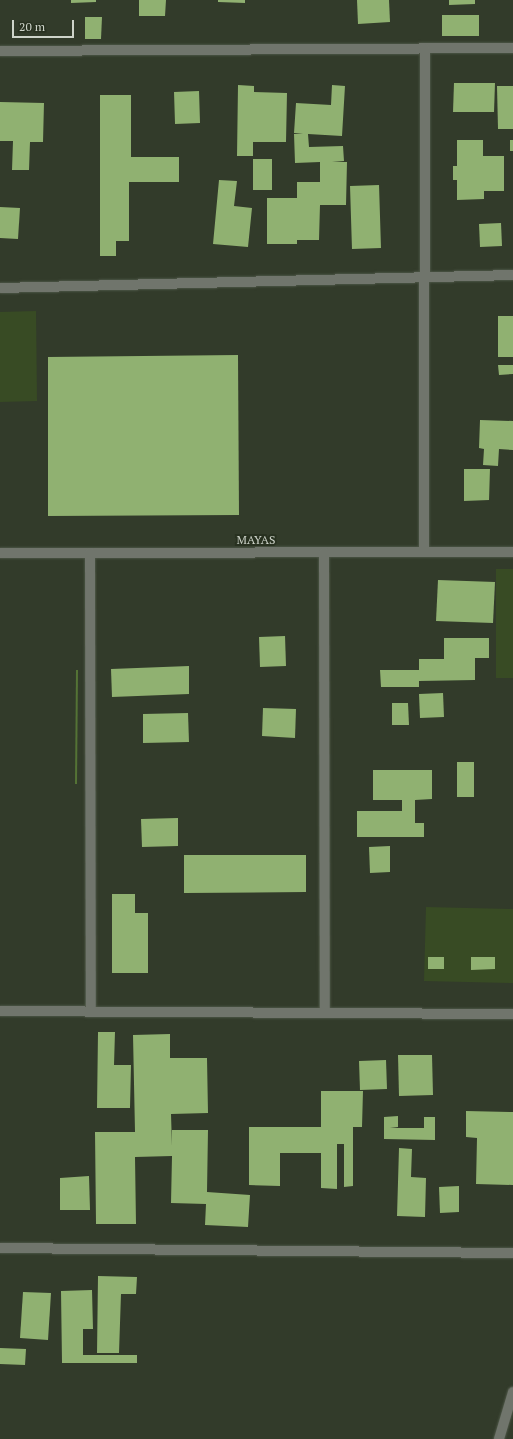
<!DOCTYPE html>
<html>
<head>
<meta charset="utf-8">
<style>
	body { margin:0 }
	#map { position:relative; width:513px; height:1439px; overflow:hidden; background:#323b2a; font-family:"PT Serif",serif }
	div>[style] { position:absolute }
	.green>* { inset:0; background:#384b24 }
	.water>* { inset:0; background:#547335 }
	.building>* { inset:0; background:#90b171 }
	.roads { filter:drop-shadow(0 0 1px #4e5747) drop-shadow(0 0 1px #4e5747) }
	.minor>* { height:10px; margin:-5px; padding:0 5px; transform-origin:5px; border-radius:5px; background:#70756c }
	span { translate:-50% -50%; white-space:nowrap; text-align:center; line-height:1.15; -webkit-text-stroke:4px #283120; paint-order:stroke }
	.street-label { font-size:12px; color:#ced4ca }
	.scale { position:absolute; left:12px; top:20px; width:62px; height:18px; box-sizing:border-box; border:2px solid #ced4ca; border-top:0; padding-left:5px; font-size:12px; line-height:14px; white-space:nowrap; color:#ced4ca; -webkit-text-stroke:3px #283120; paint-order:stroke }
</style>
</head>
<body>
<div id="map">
	<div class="green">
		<i style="clip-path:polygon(36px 311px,37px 401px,0 402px,0 312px)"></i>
		<i style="clip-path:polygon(496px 569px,513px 569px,513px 678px,496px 678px)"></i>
		<i style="clip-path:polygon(426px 907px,513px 909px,513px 983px,424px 981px)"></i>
	</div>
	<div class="water">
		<i style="clip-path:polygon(76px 670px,78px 670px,77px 784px,75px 784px)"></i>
	</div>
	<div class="building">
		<i style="clip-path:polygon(71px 0,96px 0,96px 2px,71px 3px)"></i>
		<i style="clip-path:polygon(139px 0,166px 0,165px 16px,139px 16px)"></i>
		<i style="clip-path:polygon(218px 0,245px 0,245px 3px,218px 2px)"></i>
		<i style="clip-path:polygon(357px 0,389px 0,390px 22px,358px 24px)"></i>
		<i style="clip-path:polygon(449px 0,475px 0,475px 4px,449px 5px)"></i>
		<i style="clip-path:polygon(442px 15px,479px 15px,479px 36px,442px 36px)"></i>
		<i style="clip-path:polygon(85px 17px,102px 17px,101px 39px,85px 39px)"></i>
		<i style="clip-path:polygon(454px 83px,495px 83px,494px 112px,453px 112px)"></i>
		<i style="clip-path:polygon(238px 85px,254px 86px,254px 92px,287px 93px,286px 142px,253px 142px,253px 156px,237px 156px)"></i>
		<i style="clip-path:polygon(332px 85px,345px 86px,342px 136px,308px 134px,309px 147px,343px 146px,344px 161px,332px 162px,347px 162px,346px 205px,320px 205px,319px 240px,297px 240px,297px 244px,267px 244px,267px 198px,297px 198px,297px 182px,320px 182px,320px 162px,295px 163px,294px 134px,303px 134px,294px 133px,296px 103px,331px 105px)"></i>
		<i style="clip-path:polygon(497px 86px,513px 86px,513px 129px,498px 129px)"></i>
		<i style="clip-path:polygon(199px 91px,200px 123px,175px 124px,174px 92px)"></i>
		<i style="clip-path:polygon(100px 95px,131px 95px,131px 157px,179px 157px,179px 182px,129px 182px,129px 241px,116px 241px,116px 256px,100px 256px)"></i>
		<i style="clip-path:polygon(0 102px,44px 103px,43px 142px,30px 142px,29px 170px,12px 170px,13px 141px,0 141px)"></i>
		<i style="clip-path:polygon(457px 140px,483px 140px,483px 156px,504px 156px,504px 191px,484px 191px,484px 199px,457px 200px,457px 180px,453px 180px,453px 166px,457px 166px)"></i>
		<i style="clip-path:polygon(510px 140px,513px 140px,513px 151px,510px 151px)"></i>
		<i style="clip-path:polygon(253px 159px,272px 159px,272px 190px,253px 190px)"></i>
		<i style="clip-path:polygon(219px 180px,237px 181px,234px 206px,252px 208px,248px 247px,213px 244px)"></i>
		<i style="clip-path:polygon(379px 185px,381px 248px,352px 249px,350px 186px)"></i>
		<i style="clip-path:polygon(0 207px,20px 208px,18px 239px,0 238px)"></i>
		<i style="clip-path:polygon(501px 223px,502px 246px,480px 247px,479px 224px)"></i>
		<i style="clip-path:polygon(498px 316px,513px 316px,513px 357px,498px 357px)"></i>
		<i style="clip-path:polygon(238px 355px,239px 515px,48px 516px,48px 357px)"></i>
		<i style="clip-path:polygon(498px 365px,513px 365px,513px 374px,499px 375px)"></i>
		<i style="clip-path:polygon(480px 420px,513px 421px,513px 450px,499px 449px,498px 466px,483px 465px,484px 449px,479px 448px)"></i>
		<i style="clip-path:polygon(464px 469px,490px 469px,489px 500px,464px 501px)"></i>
		<i style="clip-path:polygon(438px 580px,495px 582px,493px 623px,436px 621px)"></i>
		<i style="clip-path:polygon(285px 636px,286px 666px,260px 667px,259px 637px)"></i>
		<i style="clip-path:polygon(444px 638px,489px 638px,489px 658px,475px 658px,475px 680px,419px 681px,419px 687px,381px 687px,380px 670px,419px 670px,419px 659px,444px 659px)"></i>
		<i style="clip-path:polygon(189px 666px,189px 694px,112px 697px,111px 669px)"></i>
		<i style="clip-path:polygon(443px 693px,444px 717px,420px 718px,419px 694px)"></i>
		<i style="clip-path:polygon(392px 703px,408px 703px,409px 725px,392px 725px)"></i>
		<i style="clip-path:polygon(263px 708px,296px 709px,295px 738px,262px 736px)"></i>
		<i style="clip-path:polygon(188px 713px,189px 742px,143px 743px,143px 714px)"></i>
		<i style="clip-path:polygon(457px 762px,474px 762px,474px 797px,457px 797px)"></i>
		<i style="clip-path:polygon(373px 770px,432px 770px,432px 799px,415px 800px,415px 823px,424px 823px,424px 837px,357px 837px,357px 811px,402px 811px,402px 800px,373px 800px)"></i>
		<i style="clip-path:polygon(178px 818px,178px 846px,142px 847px,141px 819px)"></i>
		<i style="clip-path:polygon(390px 846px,390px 872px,370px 873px,369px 847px)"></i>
		<i style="clip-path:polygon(184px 855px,306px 855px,306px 892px,184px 893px)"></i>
		<i style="clip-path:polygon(112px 894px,135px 894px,135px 913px,148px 913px,148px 973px,112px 973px)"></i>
		<i style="clip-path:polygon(428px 957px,444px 957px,444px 969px,428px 969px)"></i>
		<i style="clip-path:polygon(471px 957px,495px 957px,495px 969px,471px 970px)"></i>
		<i style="clip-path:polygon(98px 1032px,115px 1032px,114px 1065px,131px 1065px,130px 1108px,97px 1108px)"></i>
		<i style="clip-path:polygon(170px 1034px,170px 1058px,207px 1058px,208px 1113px,171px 1114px,172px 1146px,172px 1130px,208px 1130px,207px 1192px,250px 1195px,248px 1227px,205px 1225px,206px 1204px,171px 1203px,172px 1156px,135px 1157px,136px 1224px,96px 1224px,95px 1132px,135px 1132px,133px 1035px)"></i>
		<i style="clip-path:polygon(398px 1055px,432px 1055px,433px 1095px,399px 1096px)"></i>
		<i style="clip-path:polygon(386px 1060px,387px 1089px,360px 1090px,359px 1061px)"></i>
		<i style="clip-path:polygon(321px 1091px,363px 1091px,362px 1127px,353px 1127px,353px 1186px,344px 1187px,344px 1144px,337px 1144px,337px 1189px,321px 1188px,321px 1153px,280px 1153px,280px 1186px,249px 1185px,249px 1127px,321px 1127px)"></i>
		<i style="clip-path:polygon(466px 1111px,513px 1112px,513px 1185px,476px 1184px,477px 1138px,466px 1137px)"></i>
		<i style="clip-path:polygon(398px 1116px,398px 1127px,390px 1128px,424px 1128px,424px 1117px,435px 1117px,435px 1140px,384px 1139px,384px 1117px)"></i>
		<i style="clip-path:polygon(399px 1148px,412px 1149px,411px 1177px,426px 1178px,425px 1217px,397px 1216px)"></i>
		<i style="clip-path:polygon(89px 1176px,90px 1210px,60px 1210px,60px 1178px)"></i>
		<i style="clip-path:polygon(459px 1186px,459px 1212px,440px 1213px,439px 1187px)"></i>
		<i style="clip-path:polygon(98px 1276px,137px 1277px,136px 1294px,121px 1294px,119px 1353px,97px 1353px)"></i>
		<i style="clip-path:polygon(92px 1290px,93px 1329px,83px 1329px,83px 1355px,137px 1355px,137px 1363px,62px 1363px,61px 1291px)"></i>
		<i style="clip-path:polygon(23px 1292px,51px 1293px,48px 1340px,20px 1338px)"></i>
		<i style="clip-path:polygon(0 1348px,26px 1349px,25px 1365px,0 1364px)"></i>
	</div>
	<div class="roads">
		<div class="minor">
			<i style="left:0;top:51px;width:513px;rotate:-0.34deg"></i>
			<i style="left:0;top:288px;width:513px;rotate:-1.45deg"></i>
			<i style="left:424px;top:552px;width:503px;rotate:-89.89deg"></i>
			<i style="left:0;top:553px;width:513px;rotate:-0.11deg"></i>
			<i style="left:90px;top:553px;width:459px;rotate:89.9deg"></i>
			<i style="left:324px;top:553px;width:460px;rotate:89.9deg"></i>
			<i style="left:0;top:1011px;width:513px;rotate:0.34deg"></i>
			<i style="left:0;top:1248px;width:513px;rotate:0.56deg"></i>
			<i style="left:499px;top:1439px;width:49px;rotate:-73.4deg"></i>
		</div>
	</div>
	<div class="street-label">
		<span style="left:256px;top:540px">MAYAS</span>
	</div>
	<div class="scale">20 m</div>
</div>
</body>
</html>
